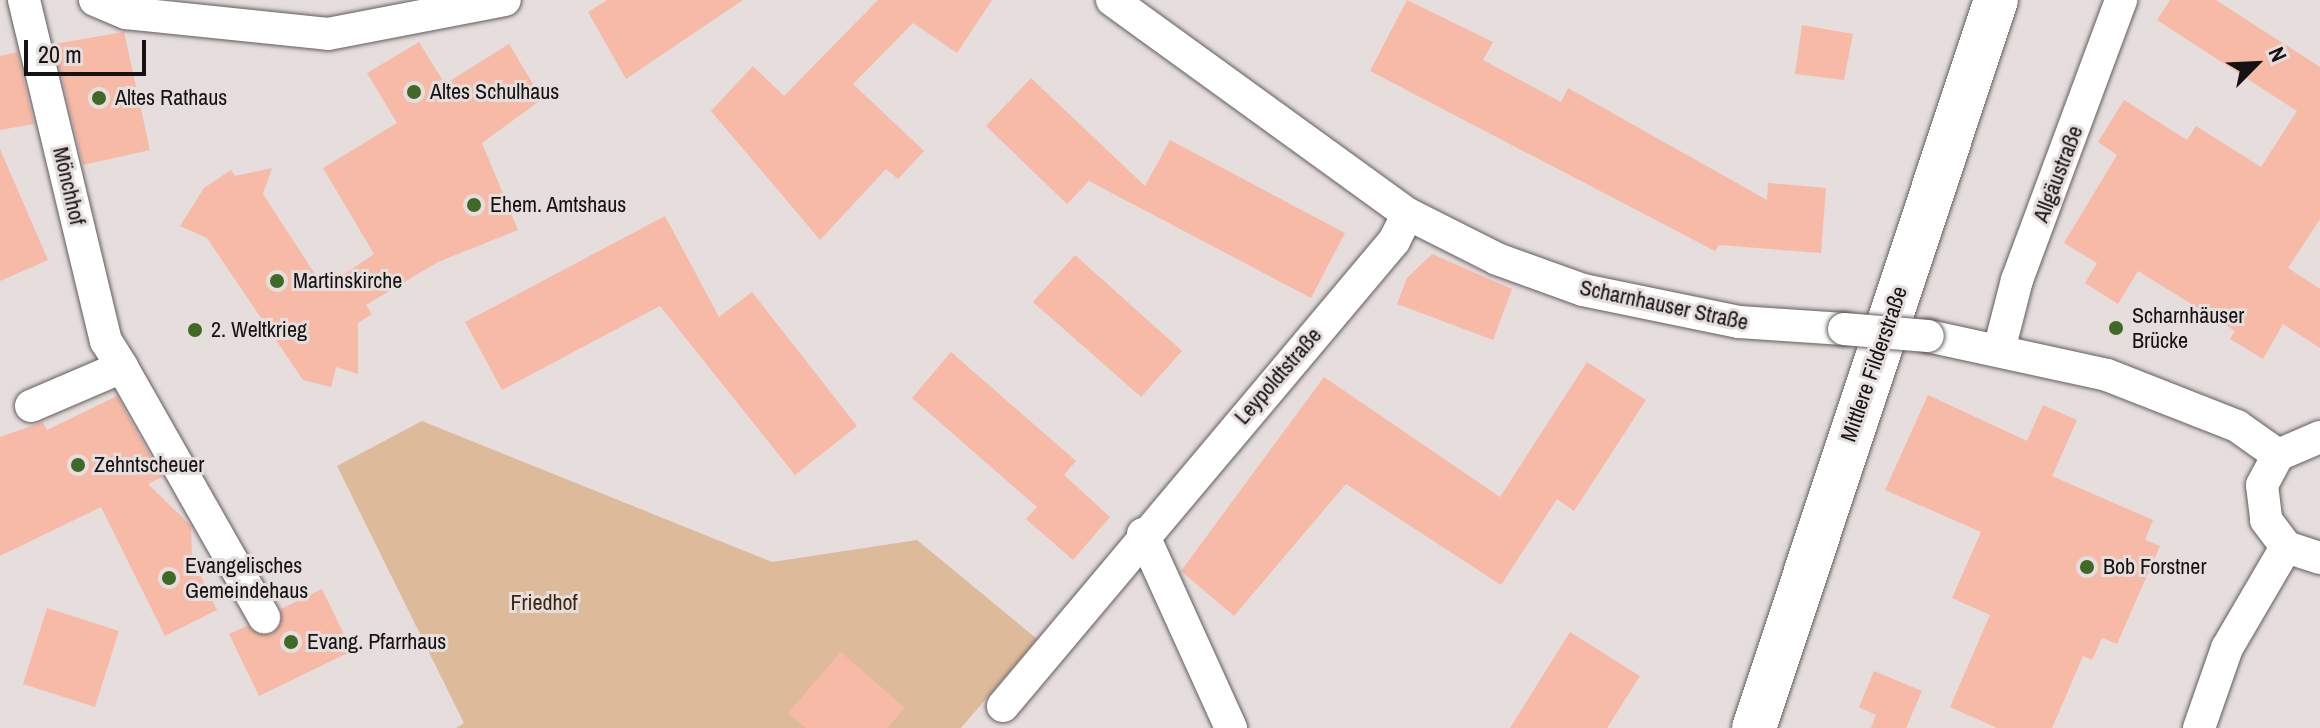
<!DOCTYPE html>
<html>
<head>
<meta charset="utf-8">
<style>
	body { margin:0 }
	#map { position:relative; width:2320px; height:728px; overflow:hidden; background:#e6dddd; font-family:"Archivo Narrow",sans-serif }
	div>[style] { position:absolute }
	.green>* { inset:0; background:#ddba9a }
	.building>* { inset:0; background:#f7baa6 }
	.roads { filter:drop-shadow(0 0 2px #645d5d) drop-shadow(0 0 2px #645d5d) }
	.street>* { height:32px; margin:-16px; padding:0 16px; transform-origin:16px; border-radius:16px; background:#fff }
	.secondary>* { height:44px; margin:-22px; padding:0 22px; transform-origin:22px; border-radius:22px; background:#fff }
	.bridges { filter:drop-shadow(0 0 2px #645d5d) drop-shadow(0 0 2px #645d5d) }
	.street-bridge>* { height:32px; margin:-16px; padding:0 16px; transform-origin:16px; border-radius:16px; background:#fff }
	.dots>* { width:22px; height:22px; translate:-50% -50%; box-sizing:border-box; border:4px solid #e6dddd; border-radius:50% }
	span { translate:-50% -50%; white-space:nowrap; text-align:center; line-height:1.15; -webkit-text-stroke:6px #e6dddd; paint-order:stroke }
	.poi-label { font-size:22px; color:#151213 }
	.left { translate:0 -50%; text-align:left }
	.street-label { font-size:22px; color:#151213 }
	.park-label { font-size:22px; color:#3d250e }
	.north { position:absolute; left:2216px; top:24px; width:80px; height:80px; -webkit-text-stroke:6px #e6dddd; paint-order:stroke; rotate:66deg; font-size:22px; font-weight:700; line-height:32px; text-align:center; color:#151213 }
	.north::after { content:''; display:block; margin:auto; width:28px; height:36px; background:#151213; clip-path:polygon(50% 0,100% 100%,50% 72%,0 100%) }
	.scale { position:absolute; left:24px; top:40px; width:122px; height:36px; box-sizing:border-box; border:4px solid #151213; border-top:0; padding-left:10px; font-size:24px; line-height:28px; white-space:nowrap; color:#151213; -webkit-text-stroke:6px #e6dddd; paint-order:stroke }
</style>
</head>
<body>
<div id="map">
	<div class="green">
		<i style="clip-path:polygon(422px 421px,772px 562px,917px 540px,1037px 639px,961px 728px,456px 728px,464px 723px,337px 466px)"></i>
	</div>
	<div class="building">
		<i style="clip-path:polygon(607px 0,743px 0,626px 79px,588px 12px)"></i>
		<i style="clip-path:polygon(878px 0,992px 0,957px 53px,913px 23px,853px 84px,924px 151px,898px 179px,886px 169px,820px 240px,711px 111px,753px 66px,784px 96px)"></i>
		<i style="clip-path:polygon(1407px 0,1493px 42px,1483px 60px,1561px 102px,1568px 88px,1767px 200px,1768px 183px,1826px 188px,1821px 253px,1719px 245px,1715px 251px,1370px 71px)"></i>
		<i style="clip-path:polygon(2170px 0,2216px 0,2320px 67px,2320px 219px,2288px 268px,2320px 289px,2320px 348px,2283px 324px,2263px 359px,2230px 339px,2235px 331px,2138px 271px,2118px 304px,2085px 283px,2097px 263px,2064px 243px,2117px 155px,2098px 142px,2124px 100px,2187px 140px,2196px 126px,2261px 167px,2297px 111px,2157px 20px)"></i>
		<i style="clip-path:polygon(1802px 25px,1853px 34px,1844px 80px,1795px 74px)"></i>
		<i style="clip-path:polygon(124px 32px,150px 150px,83px 165px,54px 44px)"></i>
		<i style="clip-path:polygon(419px 42px,445px 84px,509px 44px,542px 99px,482px 143px,518px 230px,438px 262px,366px 305px,372px 314px,358px 323px,358px 374px,336px 367px,331px 387px,303px 380px,207px 238px,180px 226px,204px 188px,231px 170px,235px 176px,272px 168px,263px 194px,324px 288px,374px 254px,323px 168px,397px 123px,367px 73px)"></i>
		<i style="clip-path:polygon(17px 52px,34px 124px,0 130px,0 56px)"></i>
		<i style="clip-path:polygon(1031px 78px,1145px 186px,1170px 140px,1345px 233px,1311px 298px,1089px 181px,1067px 204px,986px 126px)"></i>
		<i style="clip-path:polygon(0 149px,48px 260px,0 281px)"></i>
		<i style="clip-path:polygon(665px 216px,719px 317px,752px 292px,857px 426px,795px 475px,660px 306px,502px 390px,465px 322px)"></i>
		<i style="clip-path:polygon(1432px 254px,1512px 289px,1493px 340px,1397px 304px,1407px 278px)"></i>
		<i style="clip-path:polygon(1075px 255px,1182px 351px,1141px 397px,1033px 302px)"></i>
		<i style="clip-path:polygon(951px 352px,1076px 461px,1064px 475px,1110px 517px,1073px 560px,1026px 519px,1037px 507px,912px 398px)"></i>
		<i style="clip-path:polygon(1587px 362px,1646px 400px,1574px 511px,1557px 499px,1501px 585px,1346px 484px,1234px 616px,1181px 571px,1324px 377px,1500px 497px)"></i>
		<i style="clip-path:polygon(1928px 395px,2027px 441px,2043px 405px,2077px 420px,2052px 476px,2153px 520px,2145px 540px,2160px 546px,2117px 644px,2102px 638px,2092px 660px,2083px 656px,2052px 728px,1997px 728px,1950px 707px,1990px 615px,1952px 598px,1981px 532px,1885px 490px)"></i>
		<i style="clip-path:polygon(117px 396px,162px 477px,148px 484px,191px 526px,192px 558px,217px 610px,165px 636px,101px 507px,0 556px,0 437px,43px 422px,47px 430px)"></i>
		<i style="clip-path:polygon(322px 589px,352px 651px,259px 696px,229px 634px,247px 626px,273px 634px,281px 609px)"></i>
		<i style="clip-path:polygon(47px 608px,119px 631px,95px 707px,23px 684px)"></i>
		<i style="clip-path:polygon(1570px 632px,1640px 676px,1607px 728px,1510px 728px)"></i>
		<i style="clip-path:polygon(841px 652px,905px 708px,887px 728px,806px 728px,788px 713px)"></i>
		<i style="clip-path:polygon(1874px 671px,1922px 691px,1906px 728px,1871px 728px,1876px 715px,1859px 707px)"></i>
	</div>
	<div class="roads">
		<div class="street">
			<i style="left:24px;top:0;width:351px;rotate:76.5deg"></i>
			<i style="left:106px;top:341px;width:31px;rotate:58deg"></i>
			<i style="left:122px;top:367px;width:99px;rotate:156.8deg"></i>
			<i style="left:95px;top:0;width:34px;rotate:23deg"></i>
			<i style="left:126px;top:13px;width:203px;rotate:5.9deg"></i>
			<i style="left:328px;top:34px;width:180px;rotate:-10.9deg"></i>
			<i style="left:1112px;top:0;width:365px;rotate:35.9deg"></i>
			<i style="left:1408px;top:214px;width:100px;rotate:26.8deg"></i>
			<i style="left:1497px;top:259px;width:91px;rotate:19.8deg"></i>
			<i style="left:1583px;top:290px;width:159px;rotate:11.6deg"></i>
			<i style="left:1739px;top:322px;width:105px;rotate:3.8deg"></i>
			<i style="left:1928px;top:336px;width:183px;rotate:12.3deg"></i>
			<i style="left:2107px;top:375px;width:140px;rotate:21.4deg"></i>
			<i style="left:2237px;top:426px;width:50px;rotate:35.3deg"></i>
			<i style="left:1999px;top:350px;width:72px;rotate:-75.6deg"></i>
			<i style="left:2017px;top:280px;width:299px;rotate:-69.6deg"></i>
			<i style="left:122px;top:367px;width:288px;rotate:60.4deg"></i>
			<i style="left:2320px;top:437px;width:46px;rotate:156.8deg"></i>
			<i style="left:2278px;top:455px;width:34px;rotate:118deg"></i>
			<i style="left:2262px;top:485px;width:35px;rotate:83deg"></i>
			<i style="left:2266px;top:520px;width:34px;rotate:53deg"></i>
			<i style="left:2286px;top:547px;width:36px;rotate:18deg"></i>
			<i style="left:1143px;top:534px;width:213px;rotate:65.6deg"></i>
			<i style="left:1003px;top:706px;width:608px;rotate:-49.94deg"></i>
			<i style="left:1394px;top:241px;width:30px;rotate:-63deg"></i>
			<i style="left:2199px;top:728px;width:85px;rotate:-70.7deg"></i>
			<i style="left:2227px;top:648px;width:117px;rotate:-59.7deg"></i>
		</div>
		<div class="secondary">
			<i style="left:1754px;top:728px;width:767px;rotate:-71.61deg"></i>
		</div>
	</div>
	<div class="bridges">
		<div class="street-bridge">
			<i style="left:1844px;top:329px;width:84px;rotate:4.8deg"></i>
		</div>
	</div>
	<div class="dots">
		<i style="left:414px;top:92px;background:#3f6925"></i>
		<i style="left:99px;top:98px;background:#3f6925"></i>
		<i style="left:474px;top:205px;background:#3f6925"></i>
		<i style="left:277px;top:281px;background:#3f6925"></i>
		<i style="left:2116px;top:328px;background:#3f6925"></i>
		<i style="left:195px;top:330px;background:#3f6925"></i>
		<i style="left:78px;top:465px;background:#3f6925"></i>
		<i style="left:2087px;top:567px;background:#3f6925"></i>
		<i style="left:169px;top:578px;background:#3f6925"></i>
		<i style="left:291px;top:642px;background:#3f6925"></i>
	</div>
	<div class="poi-label">
		<span class="left" style="left:430px;top:92px">Altes Schulhaus</span>
		<span class="left" style="left:115px;top:98px">Altes Rathaus</span>
		<span class="left" style="left:490px;top:205px">Ehem. Amtshaus</span>
		<span class="left" style="left:293px;top:281px">Martinskirche</span>
		<span class="left" style="left:2132px;top:328px">Scharnhäuser<br>Brücke</span>
		<span class="left" style="left:211px;top:330px">2. Weltkrieg</span>
		<span class="left" style="left:94px;top:465px">Zehntscheuer</span>
		<span class="left" style="left:185px;top:578px">Evangelisches<br>Gemeindehaus</span>
		<span class="left" style="left:2103px;top:567px">Bob Forstner</span>
		<span class="left" style="left:307px;top:642px">Evang. Pfarrhaus</span>
	</div>
	<div class="street-label">
		<span style="left:2058px;top:174px;rotate:-69deg">Allgäustraße</span>
		<span style="left:69px;top:186px;rotate:77deg">Mönchhof</span>
		<span style="left:1664px;top:305px;rotate:12deg">Scharnhauser Straße</span>
		<span style="left:1874px;top:364px;rotate:-71deg">Mittlere Filderstraße</span>
		<span style="left:1278px;top:376px;rotate:-49deg">Leypoldtstraße</span>
	</div>
	<div class="park-label">
		<span style="left:544px;top:603px">Friedhof</span>
	</div>
	<div class="north">N</div>
	<div class="scale">20 m</div>
</div>
</body>
</html>
